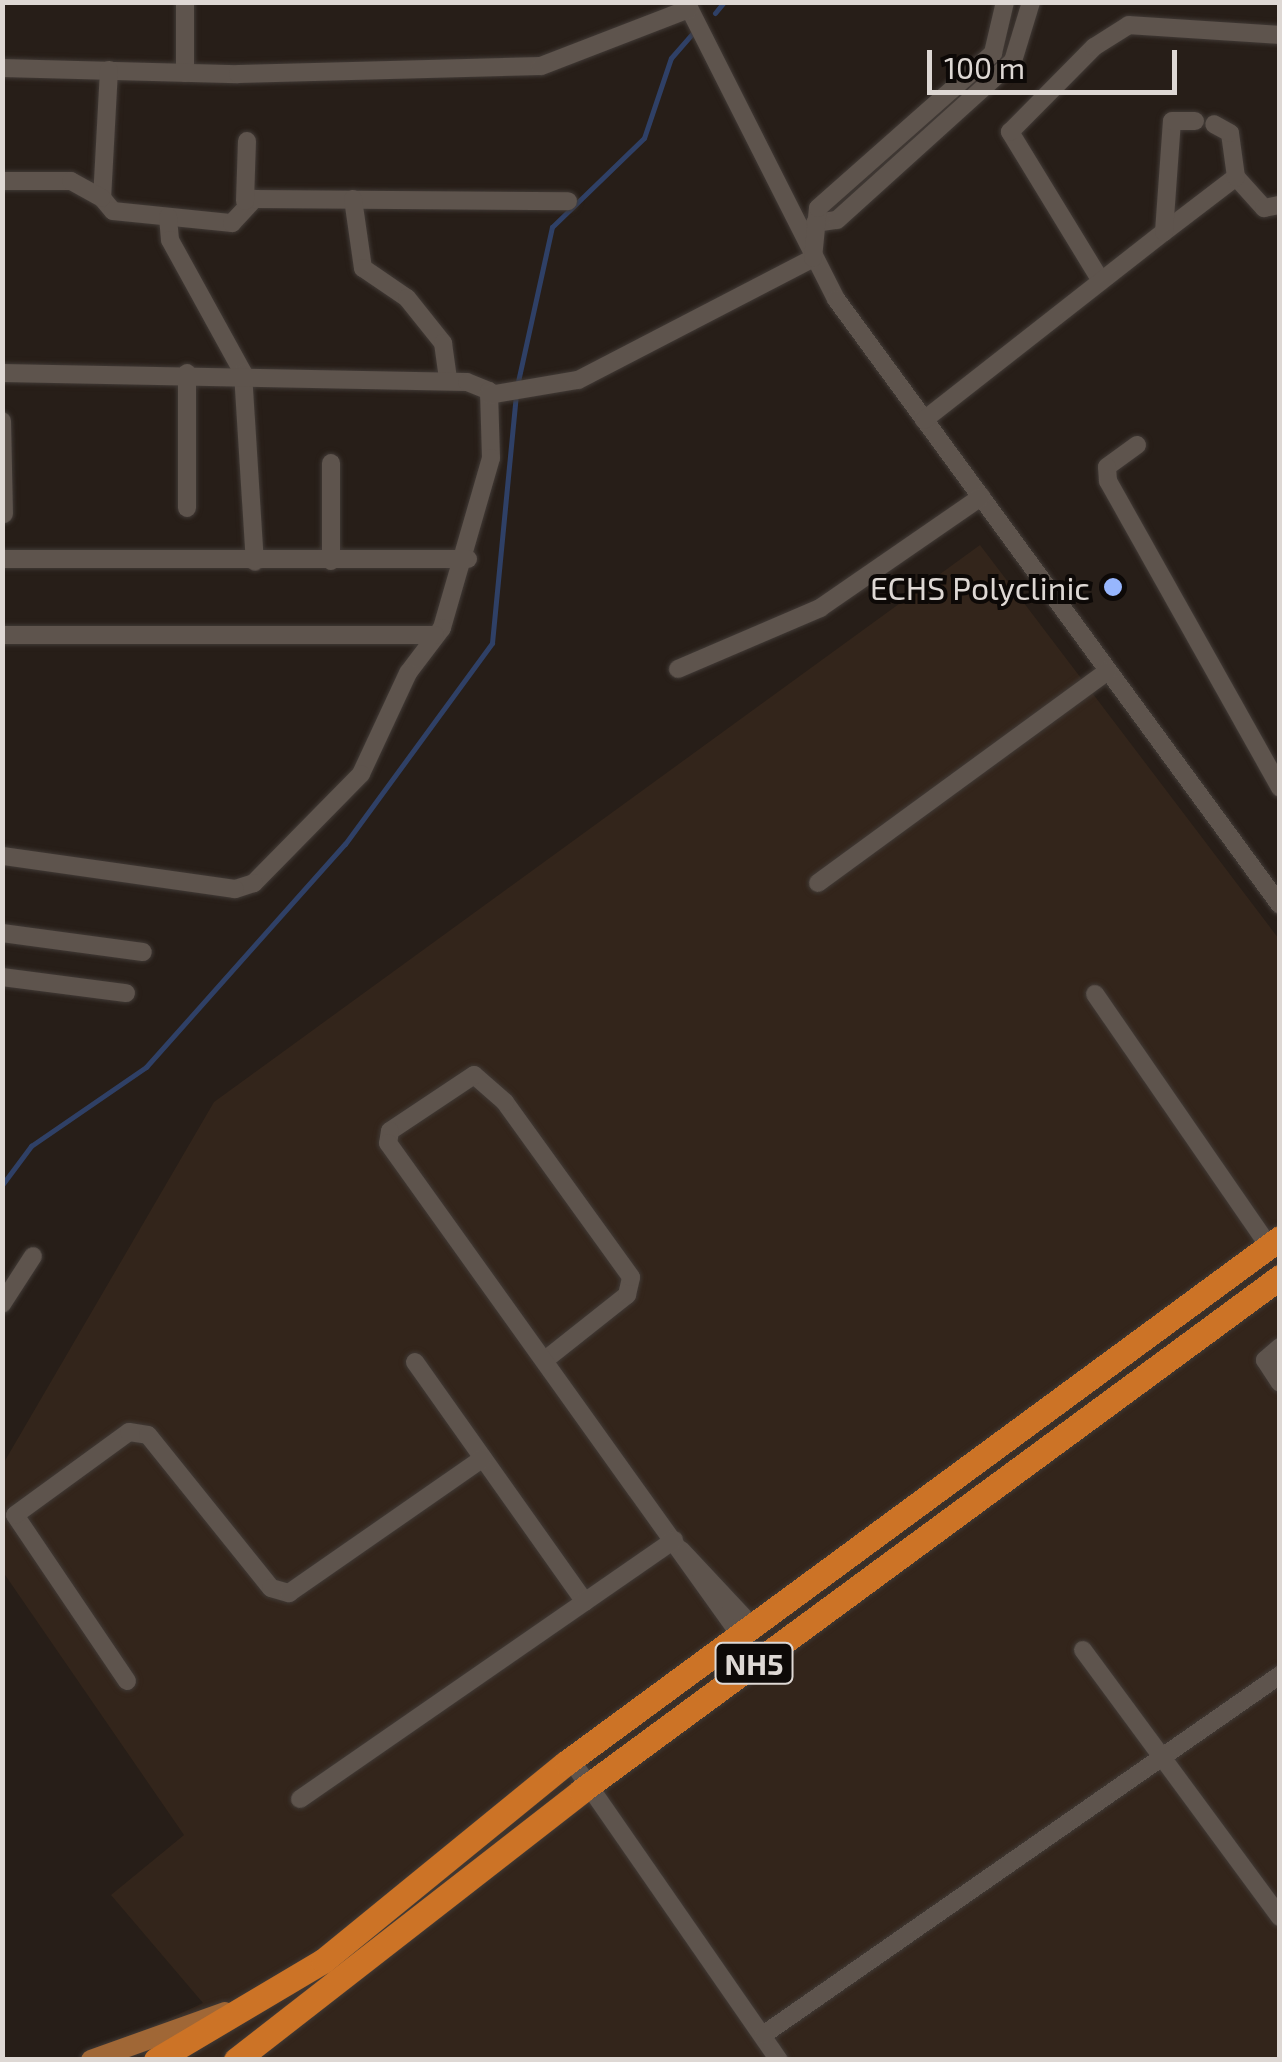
<!DOCTYPE html>
<html>
<head>
<meta charset="utf-8">
<style>
	body { margin:0 }
	#map { position:relative; width:1282px; height:2062px; overflow:hidden; background:#271e18; font-family:"Exo 2",sans-serif }
	div>[style] { position:absolute }
	.built>* { inset:0; background:#33251b }
	.stream>* { height:5px; margin:-2.5px; padding:0 2.5px; transform-origin:2.5px; border-radius:2.5px; background:#2f4066 }
	.roads { filter:drop-shadow(0 0 2px #413a36) drop-shadow(0 0 2px #413a36) }
	.minor>* { height:18px; margin:-9px; padding:0 9px; transform-origin:9px; border-radius:9px; background:#5e544d }
	.major>* { height:20px; margin:-10px; padding:0 10px; transform-origin:10px; border-radius:10px; background:#a06736 }
	.highway>* { height:25px; margin:-12.5px; padding:0 12.5px; transform-origin:12.5px; border-radius:12.5px; background:#cc7326 }
	.dots>* { width:28px; height:28px; translate:-50% -50%; box-sizing:border-box; border:5px solid #0d0907; border-radius:50% }
	span { translate:-50% -50%; white-space:nowrap; text-align:center; line-height:1.15; -webkit-text-stroke:8px #0d0907; paint-order:stroke }
	.shield-label span { padding:2px 8px; background:#0d0907; border:2px solid; border-radius:8px; -webkit-text-stroke-width:0 }
	.shield-label { font-size:30px; color:#ded8d4; font-weight:700 }
	.poi-label { font-size:32px; color:#ded8d4 }
	.right { translate:-100% -50%; text-align:right }
	.frame { position:absolute; inset:0; border:5px solid #ded8d4; pointer-events:none }
	.scale { position:absolute; left:927px; top:50px; width:250px; height:45px; box-sizing:border-box; border:5px solid #ded8d4; border-top:0; padding-left:12px; font-size:30px; line-height:35px; white-space:nowrap; color:#ded8d4; -webkit-text-stroke:8px #0d0907; paint-order:stroke }
</style>
</head>
<body>
<div id="map">
	<div class="built">
		<i style="clip-path:polygon(980px 545px,1279px 939px,1279px 2059px,82px 2059px,203px 2003px,111px 1895px,184px 1835px,3px 1572px,3px 1464px,214px 1102px)"></i>
	</div>
	<div class="stream">
		<i style="left:715px;top:13px;width:14px;rotate:-51deg"></i>
		<i style="left:517px;top:386px;width:163px;rotate:-77.6deg"></i>
		<i style="left:552px;top:227px;width:128px;rotate:-44.1deg"></i>
		<i style="left:644px;top:138px;width:84px;rotate:-71.4deg"></i>
		<i style="left:671px;top:58px;width:32px;rotate:-49deg"></i>
		<i style="left:2px;top:1185px;width:49px;rotate:-53.4deg"></i>
		<i style="left:31px;top:1146px;width:140px;rotate:-34.5deg"></i>
		<i style="left:146px;top:1067px;width:299px;rotate:-48.3deg"></i>
		<i style="left:345px;top:844px;width:249px;rotate:-53.8deg"></i>
		<i style="left:492px;top:643px;width:248px;rotate:-84.5deg"></i>
	</div>
	<div class="roads">
		<div class="minor">
			<i style="left:185px;top:2px;width:71px;rotate:90deg"></i>
			<i style="left:686px;top:2px;width:333px;rotate:63.2deg"></i>
			<i style="left:836px;top:299px;width:751px;rotate:53.77deg"></i>
			<i style="left:2px;top:68px;width:236px;rotate:1.5deg"></i>
			<i style="left:238px;top:74px;width:303px;rotate:-1.5deg"></i>
			<i style="left:541px;top:66px;width:159px;rotate:-21.1deg"></i>
			<i style="left:109px;top:70px;width:128px;rotate:93.1deg"></i>
			<i style="left:102px;top:198px;width:17px;rotate:50deg"></i>
			<i style="left:113px;top:211px;width:120px;rotate:5.8deg"></i>
			<i style="left:232px;top:223px;width:33px;rotate:-47deg"></i>
			<i style="left:254px;top:199px;width:314px;rotate:0.4deg"></i>
			<i style="left:1236px;top:177px;width:42px;rotate:47.9deg"></i>
			<i style="left:1264px;top:208px;width:16px;rotate:-11deg"></i>
			<i style="left:2px;top:181px;width:69px"></i>
			<i style="left:71px;top:181px;width:35px;rotate:29deg"></i>
			<i style="left:353px;top:199px;width:70px;rotate:81.8deg"></i>
			<i style="left:363px;top:268px;width:53px;rotate:34.3deg"></i>
			<i style="left:407px;top:298px;width:58px;rotate:51.3deg"></i>
			<i style="left:443px;top:343px;width:37px;rotate:82deg"></i>
			<i style="left:245px;top:201px;width:60px;rotate:-88.1deg"></i>
			<i style="left:168px;top:217px;width:23px;rotate:85deg"></i>
			<i style="left:170px;top:240px;width:152px;rotate:61.2deg"></i>
			<i style="left:243px;top:373px;width:189px;rotate:86.4deg"></i>
			<i style="left:815px;top:223px;width:22px;rotate:-8deg"></i>
			<i style="left:837px;top:220px;width:237px;rotate:-42.1deg"></i>
			<i style="left:1013px;top:61px;width:62px;rotate:-73deg"></i>
			<i style="left:1164px;top:232px;width:91px;rotate:-37.4deg"></i>
			<i style="left:1236px;top:177px;width:44px;rotate:-97.8deg"></i>
			<i style="left:1230px;top:133px;width:18px;rotate:-151deg"></i>
			<i style="left:1101px;top:281px;width:175px;rotate:-121.4deg"></i>
			<i style="left:1010px;top:132px;width:120px;rotate:-45.3deg"></i>
			<i style="left:1094px;top:47px;width:41px;rotate:-32.2deg"></i>
			<i style="left:1129px;top:25px;width:151px;rotate:3.8deg"></i>
			<i style="left:2px;top:373px;width:465px;rotate:1.1deg"></i>
			<i style="left:467px;top:382px;width:24px;rotate:22deg"></i>
			<i style="left:489px;top:391px;width:67px;rotate:88.3deg"></i>
			<i style="left:491px;top:458px;width:177px;rotate:106.1deg"></i>
			<i style="left:442px;top:628px;width:56px;rotate:127.1deg"></i>
			<i style="left:408px;top:673px;width:111px;rotate:115deg"></i>
			<i style="left:361px;top:774px;width:153px;rotate:134.5deg"></i>
			<i style="left:254px;top:883px;width:20px;rotate:162deg"></i>
			<i style="left:235px;top:889px;width:235px;rotate:-171.9deg"></i>
			<i style="left:187px;top:373px;width:135px;rotate:90deg"></i>
			<i style="left:489px;top:395px;width:90px;rotate:-9.6deg"></i>
			<i style="left:578px;top:380px;width:265px;rotate:-27.4deg"></i>
			<i style="left:813px;top:258px;width:50px;rotate:-84.3deg"></i>
			<i style="left:818px;top:208px;width:234px;rotate:-41.5deg"></i>
			<i style="left:993px;top:53px;width:52px;rotate:-76.8deg"></i>
			<i style="left:924px;top:420px;width:305px;rotate:-38.1deg"></i>
			<i style="left:1164px;top:232px;width:111px;rotate:-85.9deg"></i>
			<i style="left:1172px;top:121px;width:23px"></i>
			<i style="left:2px;top:421px;width:93px;rotate:88.8deg"></i>
			<i style="left:1137px;top:445px;width:37px;rotate:144deg"></i>
			<i style="left:1107px;top:467px;width:14px;rotate:86deg"></i>
			<i style="left:1108px;top:481px;width:352px;rotate:60.7deg"></i>
			<i style="left:2px;top:559px;width:466px"></i>
			<i style="left:331px;top:561px;width:98px;rotate:-90deg"></i>
			<i style="left:2px;top:635px;width:433px"></i>
			<i style="left:678px;top:669px;width:155px;rotate:-23.2deg"></i>
			<i style="left:820px;top:608px;width:196px;rotate:-34.6deg"></i>
			<i style="left:818px;top:883px;width:359px;rotate:-36.2deg"></i>
			<i style="left:2px;top:933px;width:142px;rotate:7.7deg"></i>
			<i style="left:2px;top:977px;width:125px;rotate:7.4deg"></i>
			<i style="left:1095px;top:994px;width:306px;rotate:55.4deg"></i>
			<i style="left:2px;top:1304px;width:57px;rotate:-57.1deg"></i>
			<i style="left:1280px;top:1347px;width:20px;rotate:139deg"></i>
			<i style="left:1265px;top:1360px;width:27px;rotate:57deg"></i>
			<i style="left:545px;top:1360px;width:105px;rotate:-38.4deg"></i>
			<i style="left:627px;top:1295px;width:18px;rotate:-77deg"></i>
			<i style="left:631px;top:1277px;width:216px;rotate:-125.8deg"></i>
			<i style="left:505px;top:1102px;width:41px;rotate:-138.9deg"></i>
			<i style="left:474px;top:1075px;width:101px;rotate:146.3deg"></i>
			<i style="left:390px;top:1131px;width:12px;rotate:99deg"></i>
			<i style="left:388px;top:1143px;width:605px;rotate:54.42deg"></i>
			<i style="left:415px;top:1362px;width:294px;rotate:54.7deg"></i>
			<i style="left:681px;top:1550px;width:104px;rotate:46.9deg"></i>
			<i style="left:1083px;top:1650px;width:332px;rotate:53.6deg"></i>
			<i style="left:127px;top:1681px;width:200px;rotate:-124deg"></i>
			<i style="left:15px;top:1515px;width:141px;rotate:-36.1deg"></i>
			<i style="left:129px;top:1432px;width:19px;rotate:9deg"></i>
			<i style="left:148px;top:1435px;width:196px;rotate:51.2deg"></i>
			<i style="left:271px;top:1588px;width:19px;rotate:16deg"></i>
			<i style="left:289px;top:1593px;width:236px;rotate:-34.8deg"></i>
			<i style="left:571px;top:1760px;width:365px;rotate:55.3deg"></i>
			<i style="left:300px;top:1799px;width:455px;rotate:-34.7deg"></i>
			<i style="left:763px;top:2035px;width:630px;rotate:-34.85deg"></i>
		</div>
		<div class="major">
			<i style="left:91px;top:2060px;width:142px;rotate:-19.7deg"></i>
		</div>
		<div class="highway">
			<i style="left:156px;top:2060px;width:194px;rotate:-30.7deg"></i>
			<i style="left:323px;top:1961px;width:313px;rotate:-39.2deg"></i>
			<i style="left:566px;top:1763px;width:886px;rotate:-36.33deg"></i>
			<i style="left:236px;top:2060px;width:437px;rotate:-37.9deg"></i>
			<i style="left:581px;top:1791px;width:868px;rotate:-36.33deg"></i>
		</div>
	</div>
	<div class="dots">
		<i style="left:1113px;top:587px;background:#97b6fd"></i>
	</div>
	<div class="shield-label">
		<span style="left:754px;top:1663px">NH5</span>
	</div>
	<div class="poi-label">
		<span class="right" style="left:1090px;top:587px">ECHS Polyclinic</span>
	</div>
	<div class="frame"></div>
	<div class="scale">100 m</div>
</div>
</body>
</html>
